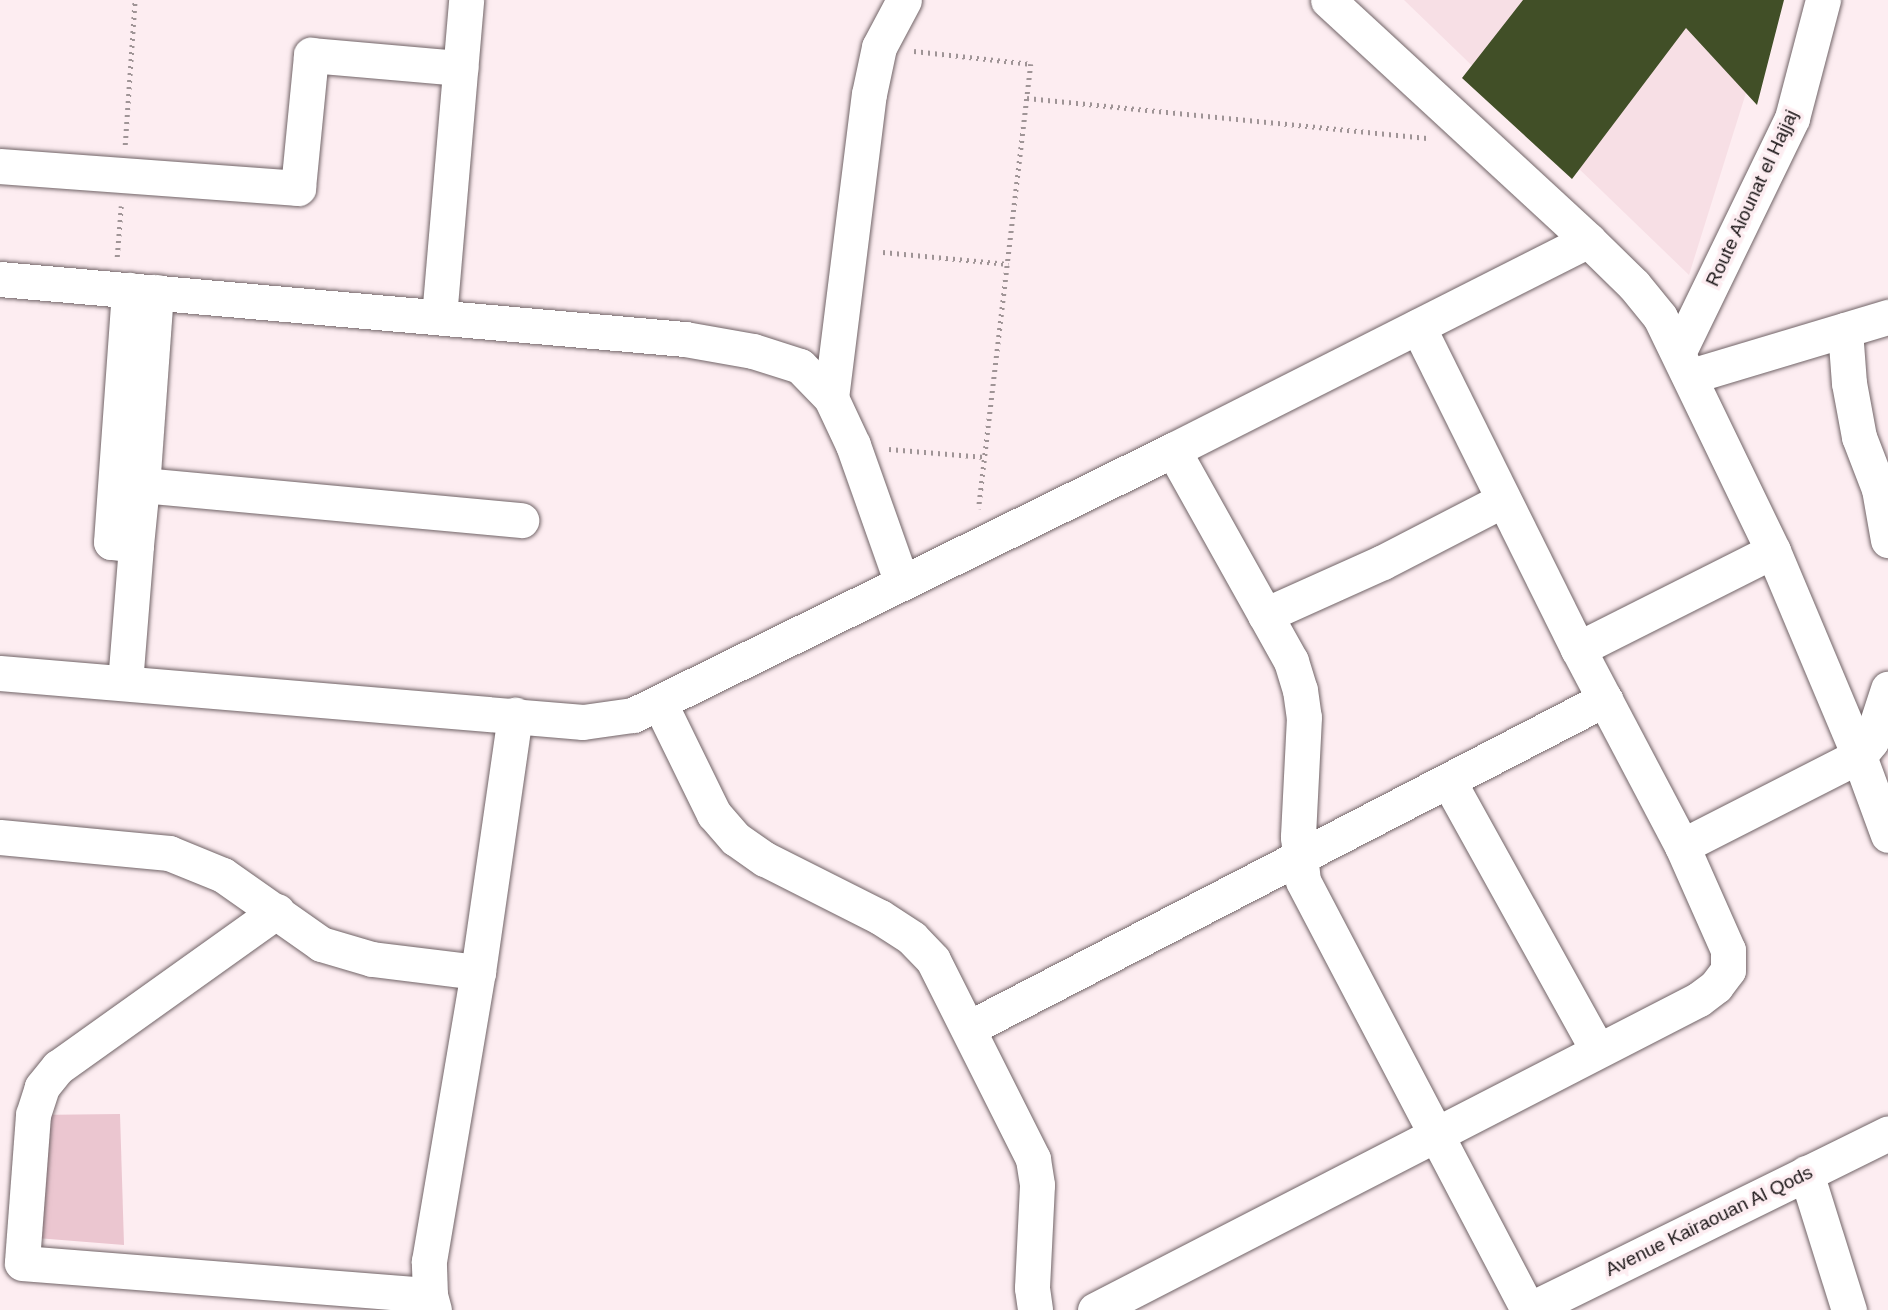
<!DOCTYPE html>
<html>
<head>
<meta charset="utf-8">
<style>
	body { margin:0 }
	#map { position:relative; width:1888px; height:1310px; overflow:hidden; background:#fdedf1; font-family:Arial,sans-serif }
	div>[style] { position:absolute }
	.built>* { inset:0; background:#f7dfe5 }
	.green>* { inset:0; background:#ebc6d0 }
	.building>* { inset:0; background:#414f27 }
	.path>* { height:4.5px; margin-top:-2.25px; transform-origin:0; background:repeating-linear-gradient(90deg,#9f9496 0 2px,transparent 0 7px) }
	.roads { filter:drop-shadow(0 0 2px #716467) drop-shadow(0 0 2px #716467) }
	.minor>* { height:35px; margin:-17.5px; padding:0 17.5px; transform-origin:17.5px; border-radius:17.5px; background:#fff }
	span { translate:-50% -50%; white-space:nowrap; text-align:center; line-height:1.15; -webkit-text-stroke:7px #fdedf1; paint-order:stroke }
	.street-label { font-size:19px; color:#1c1718 }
</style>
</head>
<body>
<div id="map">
	<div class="built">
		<i style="clip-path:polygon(1404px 0,1775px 0,1689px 275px)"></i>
	</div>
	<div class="green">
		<i style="clip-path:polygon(120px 1114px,124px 1245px,24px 1237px,33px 1115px)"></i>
	</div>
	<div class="building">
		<i style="clip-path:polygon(1523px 0,1784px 0,1757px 105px,1686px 28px,1572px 179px,1462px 78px)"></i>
	</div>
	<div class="path">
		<i style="left:914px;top:51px;width:118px;rotate:6.3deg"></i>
		<i style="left:1031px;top:64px;width:448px;rotate:96.7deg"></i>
		<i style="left:1027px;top:98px;width:402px;rotate:5.7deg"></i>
		<i style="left:125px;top:145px;width:145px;rotate:-86.1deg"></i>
		<i style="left:883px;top:252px;width:126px;rotate:5.5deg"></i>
		<i style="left:117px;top:257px;width:51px;rotate:-85.5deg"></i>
		<i style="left:889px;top:449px;width:96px;rotate:4.8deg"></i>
	</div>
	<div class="roads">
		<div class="minor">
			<i style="left:1328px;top:0;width:354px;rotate:42.7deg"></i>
			<i style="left:1588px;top:240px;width:64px;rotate:44.4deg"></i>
			<i style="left:1634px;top:285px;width:41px;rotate:50.9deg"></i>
			<i style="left:1660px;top:317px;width:260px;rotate:64.2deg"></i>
			<i style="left:1773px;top:551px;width:222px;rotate:67.2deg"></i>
			<i style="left:1859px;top:756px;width:84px;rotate:69.8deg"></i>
			<i style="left:0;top:166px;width:299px;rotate:4.2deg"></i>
			<i style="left:298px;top:188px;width:134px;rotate:-84.4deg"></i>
			<i style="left:311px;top:55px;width:150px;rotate:5deg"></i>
			<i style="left:0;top:279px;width:688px;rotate:5.01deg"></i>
			<i style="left:685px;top:339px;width:69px;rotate:10deg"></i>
			<i style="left:753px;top:351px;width:49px;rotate:17.7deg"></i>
			<i style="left:800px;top:366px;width:45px;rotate:45.9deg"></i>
			<i style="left:831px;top:398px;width:52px;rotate:64.9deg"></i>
			<i style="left:853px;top:445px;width:146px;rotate:70.5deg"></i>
			<i style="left:156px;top:292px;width:194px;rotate:94.1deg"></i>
			<i style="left:142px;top:485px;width:381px;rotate:5.3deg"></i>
			<i style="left:439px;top:317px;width:318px;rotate:-85.1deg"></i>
			<i style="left:1845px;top:330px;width:53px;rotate:85.7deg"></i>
			<i style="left:1849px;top:383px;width:55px;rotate:79.5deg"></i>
			<i style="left:1859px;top:437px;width:56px;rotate:69deg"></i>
			<i style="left:1879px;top:489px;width:52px;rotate:80deg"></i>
			<i style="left:1679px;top:351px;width:259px;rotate:-64.1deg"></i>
			<i style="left:1792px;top:118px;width:122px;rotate:-75.3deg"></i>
			<i style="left:1691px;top:376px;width:206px;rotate:-16.7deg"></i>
			<i style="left:831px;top:398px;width:306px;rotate:-82.9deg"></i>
			<i style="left:869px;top:94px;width:48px;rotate:-78deg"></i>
			<i style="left:879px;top:47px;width:53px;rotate:-62deg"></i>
			<i style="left:1173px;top:450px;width:242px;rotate:60.8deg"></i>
			<i style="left:1291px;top:661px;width:30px;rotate:73deg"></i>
			<i style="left:1300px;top:690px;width:27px;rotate:82deg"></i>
			<i style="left:1304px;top:717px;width:120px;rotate:92.9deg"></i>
			<i style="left:1298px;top:837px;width:44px;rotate:83.5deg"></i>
			<i style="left:1303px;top:881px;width:484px;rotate:62.3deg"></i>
			<i style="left:118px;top:482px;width:24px;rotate:7deg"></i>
			<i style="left:142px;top:485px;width:60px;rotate:95.7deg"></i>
			<i style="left:1265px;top:615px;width:129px;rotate:-24.2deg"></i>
			<i style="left:1383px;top:562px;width:135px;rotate:-27.3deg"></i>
			<i style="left:1578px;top:649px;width:218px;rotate:-26.7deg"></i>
			<i style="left:0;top:673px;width:585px;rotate:4.8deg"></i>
			<i style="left:583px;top:722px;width:50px;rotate:-8deg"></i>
			<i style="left:633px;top:715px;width:602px;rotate:-26.14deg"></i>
			<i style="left:1173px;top:450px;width:465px;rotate:-26.8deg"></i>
			<i style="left:125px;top:683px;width:138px;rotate:-85.4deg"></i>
			<i style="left:136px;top:545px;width:25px;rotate:-173deg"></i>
			<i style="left:111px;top:542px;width:253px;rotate:-85.9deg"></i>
			<i style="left:660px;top:704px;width:123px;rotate:63.9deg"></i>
			<i style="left:714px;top:814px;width:33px;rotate:49deg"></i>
			<i style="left:736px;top:839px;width:35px;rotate:35deg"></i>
			<i style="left:765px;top:859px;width:129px;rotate:26.8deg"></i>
			<i style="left:880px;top:917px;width:38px;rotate:33deg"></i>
			<i style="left:912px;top:938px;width:30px;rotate:46deg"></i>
			<i style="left:933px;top:960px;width:223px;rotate:63.3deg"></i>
			<i style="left:1033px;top:1159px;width:26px;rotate:81deg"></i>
			<i style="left:1037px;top:1185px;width:103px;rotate:92.8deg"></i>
			<i style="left:1032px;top:1288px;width:22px;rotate:82deg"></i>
			<i style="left:1449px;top:782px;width:305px;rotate:61deg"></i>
			<i style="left:0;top:837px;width:170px;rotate:5.4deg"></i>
			<i style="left:169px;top:853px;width:58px;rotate:22.2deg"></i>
			<i style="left:223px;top:875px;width:120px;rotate:35.1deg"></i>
			<i style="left:321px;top:944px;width:53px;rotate:16.4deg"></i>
			<i style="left:372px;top:959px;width:107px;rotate:7deg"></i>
			<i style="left:1682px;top:846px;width:199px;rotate:-27deg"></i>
			<i style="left:1859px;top:756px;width:19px;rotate:-51deg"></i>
			<i style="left:1871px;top:741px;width:55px;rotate:-71.9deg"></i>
			<i style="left:277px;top:911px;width:269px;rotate:144.5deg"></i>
			<i style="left:58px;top:1067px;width:26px;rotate:129deg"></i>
			<i style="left:42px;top:1087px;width:29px;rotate:108deg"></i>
			<i style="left:33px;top:1115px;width:148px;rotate:94.3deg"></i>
			<i style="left:22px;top:1263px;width:409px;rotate:4.5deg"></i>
			<i style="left:969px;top:1028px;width:716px;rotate:-27.35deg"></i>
			<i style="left:1806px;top:1173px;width:144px;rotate:72.6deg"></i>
			<i style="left:434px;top:1310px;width:16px;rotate:-105deg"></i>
			<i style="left:430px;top:1295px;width:34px;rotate:-92deg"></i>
			<i style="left:429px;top:1261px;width:293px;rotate:-80.4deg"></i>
			<i style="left:478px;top:972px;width:260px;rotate:-81.8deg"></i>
			<i style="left:1095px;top:1310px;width:679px;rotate:-27.24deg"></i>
			<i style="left:1699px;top:999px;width:21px;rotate:-37deg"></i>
			<i style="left:1716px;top:986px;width:20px;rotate:-53deg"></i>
			<i style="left:1728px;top:970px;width:20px;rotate:-90deg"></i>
			<i style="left:1728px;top:950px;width:114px;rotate:-113.9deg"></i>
			<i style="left:1682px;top:846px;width:223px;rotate:-117.8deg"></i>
			<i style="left:1578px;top:649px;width:360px;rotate:-116.4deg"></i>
			<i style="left:1529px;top:1310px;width:400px;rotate:-26.2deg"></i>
		</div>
	</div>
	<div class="street-label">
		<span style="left:1752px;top:198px;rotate:-65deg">Route Aiounat el Hajjaj</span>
		<span style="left:1709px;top:1221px;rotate:-26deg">Avenue Kairaouan Al Qods</span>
	</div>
</div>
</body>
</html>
